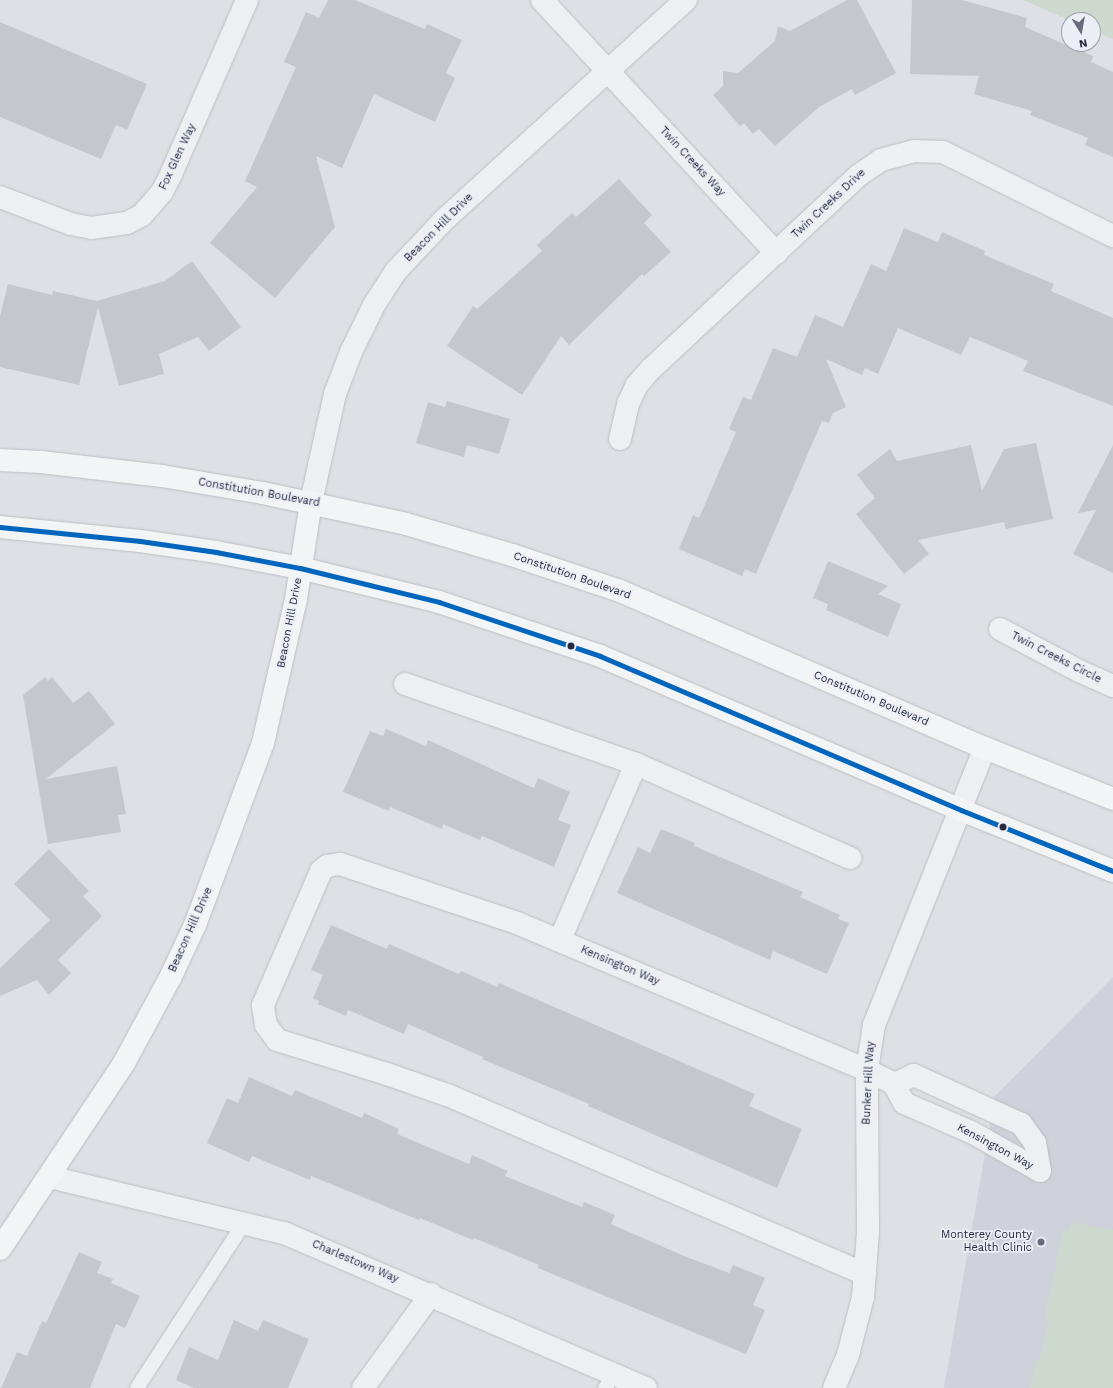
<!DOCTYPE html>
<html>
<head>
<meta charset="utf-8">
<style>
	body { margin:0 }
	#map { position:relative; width:1113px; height:1388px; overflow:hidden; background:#dfe0e5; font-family:"Work Sans",sans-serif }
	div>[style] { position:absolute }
	.built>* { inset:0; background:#cfd1db }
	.green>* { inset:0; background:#cdd9cf }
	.building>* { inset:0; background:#c6c7cd }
	.roads { filter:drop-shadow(0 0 1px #bcbdc3) drop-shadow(0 0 1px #bcbdc3) }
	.lane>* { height:14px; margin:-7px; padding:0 7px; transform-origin:7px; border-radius:7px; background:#eeeff2 }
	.street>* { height:22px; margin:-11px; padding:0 11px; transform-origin:11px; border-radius:11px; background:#eeeff2 }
	.secondary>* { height:22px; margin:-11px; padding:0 11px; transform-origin:11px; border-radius:11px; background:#f3f4f5 }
	.bus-1>* { height:5px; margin:-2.5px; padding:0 2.5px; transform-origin:2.5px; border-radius:2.5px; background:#0065bd }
	.dots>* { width:11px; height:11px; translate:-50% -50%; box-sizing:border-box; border:2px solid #eceef6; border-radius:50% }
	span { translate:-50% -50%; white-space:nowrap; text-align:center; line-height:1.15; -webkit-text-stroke:3.5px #eceef6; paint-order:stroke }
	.street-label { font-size:11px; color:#252a40 }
	.poi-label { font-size:11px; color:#252a40 }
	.right { translate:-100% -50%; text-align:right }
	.north { position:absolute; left:1061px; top:12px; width:40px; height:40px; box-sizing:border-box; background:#eceef6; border:1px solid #9ca0ad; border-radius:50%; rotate:169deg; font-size:11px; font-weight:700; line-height:16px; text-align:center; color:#252a40 }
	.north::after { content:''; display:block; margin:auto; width:14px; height:18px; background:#666a7a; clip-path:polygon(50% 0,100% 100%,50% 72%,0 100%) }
</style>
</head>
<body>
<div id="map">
	<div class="built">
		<i style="clip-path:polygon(1113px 977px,1113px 1388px,944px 1388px,995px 1096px)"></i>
	</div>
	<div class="green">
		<i style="clip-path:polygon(1023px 0,1113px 0,1113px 39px,1093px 31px,1093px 20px,1069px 20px)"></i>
		<i style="clip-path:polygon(1071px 1222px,1113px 1230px,1113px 1388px,1030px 1388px,1036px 1359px,1040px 1360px,1049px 1319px,1045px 1317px,1063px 1230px,1069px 1231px)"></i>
	</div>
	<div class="building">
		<i style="clip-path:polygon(328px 0,355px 0,425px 29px,427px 24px,462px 40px,446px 73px,455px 78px,435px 122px,374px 94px,342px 168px,316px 156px,335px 227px,275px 298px,210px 243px,257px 187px,245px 181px,296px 67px,284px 62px,306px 12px,319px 18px)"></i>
		<i style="clip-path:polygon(847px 0,857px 0,896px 73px,855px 95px,852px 89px,819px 107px,775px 146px,759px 129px,753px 134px,744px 123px,740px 126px,713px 95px,723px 86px,723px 71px,738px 73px,775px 41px,778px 26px,790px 31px)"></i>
		<i style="clip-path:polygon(912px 0,962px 0,1027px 18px,1025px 27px,1064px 44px,1077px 44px,1080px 50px,1093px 56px,1091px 62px,1113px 72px,1113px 157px,1085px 145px,1088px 138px,1030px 115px,1032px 111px,974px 94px,979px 76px,910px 74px)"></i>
		<i style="clip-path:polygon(0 22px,147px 84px,127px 130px,116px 125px,101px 159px,0 117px)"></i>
		<i style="clip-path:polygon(619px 179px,652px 215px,644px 223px,671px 252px,644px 276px,642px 274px,569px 345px,561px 336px,522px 395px,447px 346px,473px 306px,477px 309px,542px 251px,537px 245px,572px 213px,576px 217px)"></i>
		<i style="clip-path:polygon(904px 228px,938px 242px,942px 232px,985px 251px,984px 255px,1054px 284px,1051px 291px,1113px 318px,1113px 406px,1023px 371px,1028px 361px,970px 337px,961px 355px,898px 328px,878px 374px,865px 368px,862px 375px,826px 359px,846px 407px,833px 413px,829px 423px,822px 421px,756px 574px,745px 569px,742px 576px,679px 549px,693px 515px,699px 518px,736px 432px,729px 429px,743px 397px,751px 400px,773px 348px,797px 357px,815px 315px,843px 327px,871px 264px,886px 271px)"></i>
		<i style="clip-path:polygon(192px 261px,241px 327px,209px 351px,198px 337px,159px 354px,164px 374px,119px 386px,98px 307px,79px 385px,0 367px,0 316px,8px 284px,52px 295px,53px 291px,97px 301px,165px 281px)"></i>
		<i style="clip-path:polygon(447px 401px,510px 419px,499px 454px,467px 445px,464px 457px,416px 443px,428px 402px,445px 407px)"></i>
		<i style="clip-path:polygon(1036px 443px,1053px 519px,1006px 529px,1004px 522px,918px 540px,929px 554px,904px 574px,856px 514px,875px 498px,857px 475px,890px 449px,897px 461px,971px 445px,982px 491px,1004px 449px)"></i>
		<i style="clip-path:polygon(1113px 445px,1113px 573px,1073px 554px,1096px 510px,1078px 513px)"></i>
		<i style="clip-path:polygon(828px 561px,888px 586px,878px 594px,901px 604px,888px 637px,826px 610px,828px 604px,813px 598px)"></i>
		<i style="clip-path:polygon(45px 677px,48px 681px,52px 677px,73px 703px,89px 691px,115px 724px,46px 779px,117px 766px,126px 814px,118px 815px,121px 832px,48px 844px,23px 695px)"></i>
		<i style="clip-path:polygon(386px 729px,426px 746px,428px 740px,534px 788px,538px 778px,570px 792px,558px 820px,571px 825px,554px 867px,482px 836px,480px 840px,443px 824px,442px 829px,390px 807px,389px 811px,343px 792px,370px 731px,383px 736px)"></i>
		<i style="clip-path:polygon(661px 829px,695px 843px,694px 846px,803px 892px,800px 897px,840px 915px,838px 919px,849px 923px,827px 974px,773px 951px,770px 960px,617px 893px,638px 847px,650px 853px)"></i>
		<i style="clip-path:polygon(49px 849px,89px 891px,83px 896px,102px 916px,58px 960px,71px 973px,49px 995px,37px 980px,0 996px,0 968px,50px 920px,14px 884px)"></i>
		<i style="clip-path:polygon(331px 925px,387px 949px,389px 944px,459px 974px,461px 971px,497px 987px,499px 983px,755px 1094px,749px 1106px,802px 1129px,777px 1188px,588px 1106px,589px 1104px,482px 1059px,483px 1057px,408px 1024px,404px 1034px,348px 1010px,346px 1016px,318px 1004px,319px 1001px,313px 998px,323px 975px,311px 970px)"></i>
		<i style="clip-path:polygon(249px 1077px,292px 1096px,295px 1090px,362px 1118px,364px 1113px,399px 1129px,397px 1134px,469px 1164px,472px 1155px,508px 1171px,505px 1176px,582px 1207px,584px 1202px,615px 1215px,611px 1224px,684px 1256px,729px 1273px,733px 1265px,765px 1278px,753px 1305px,765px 1310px,746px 1354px,581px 1286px,538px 1268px,539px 1265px,474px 1238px,473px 1240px,420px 1218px,419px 1220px,311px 1176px,310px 1180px,252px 1156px,249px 1162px,207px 1143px,227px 1098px,238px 1103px)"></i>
		<i style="clip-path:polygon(79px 1252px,102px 1262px,97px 1273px,113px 1279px,111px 1283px,140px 1296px,125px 1328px,116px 1324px,90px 1388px,1px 1388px,17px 1352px,27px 1356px,42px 1321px,46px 1323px)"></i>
		<i style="clip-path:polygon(234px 1320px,258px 1331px,263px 1320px,309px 1339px,288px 1388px,194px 1388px,176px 1380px,189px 1347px,218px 1360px)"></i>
	</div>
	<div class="roads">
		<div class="lane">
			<i style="left:137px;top:1388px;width:197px;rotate:-57deg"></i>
			<i style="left:605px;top:1388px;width:16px;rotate:-55deg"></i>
		</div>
		<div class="street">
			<i style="left:542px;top:0;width:345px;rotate:47.2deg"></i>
			<i style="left:0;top:197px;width:76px;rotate:20.8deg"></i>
			<i style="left:71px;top:224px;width:20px;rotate:11deg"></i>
			<i style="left:91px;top:228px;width:36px;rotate:-8deg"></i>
			<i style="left:127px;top:223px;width:17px;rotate:-28deg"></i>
			<i style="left:142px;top:215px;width:30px;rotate:-49deg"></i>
			<i style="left:162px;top:192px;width:22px;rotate:-63deg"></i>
			<i style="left:172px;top:172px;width:188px;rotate:-66.4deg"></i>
			<i style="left:620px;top:439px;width:36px;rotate:-77deg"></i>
			<i style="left:628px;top:404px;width:21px;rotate:-65deg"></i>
			<i style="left:637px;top:385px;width:21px;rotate:-49deg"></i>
			<i style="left:651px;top:369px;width:284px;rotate:-43deg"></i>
			<i style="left:859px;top:175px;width:27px;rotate:-34deg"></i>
			<i style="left:881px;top:160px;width:34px;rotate:-15deg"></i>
			<i style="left:914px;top:151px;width:29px;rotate:2deg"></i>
			<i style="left:943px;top:152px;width:190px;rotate:26.3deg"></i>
			<i style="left:311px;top:502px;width:111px;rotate:-77.5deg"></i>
			<i style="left:335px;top:394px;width:45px;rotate:-69.1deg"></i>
			<i style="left:351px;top:352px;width:52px;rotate:-63.9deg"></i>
			<i style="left:374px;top:305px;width:40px;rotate:-57.1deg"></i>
			<i style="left:396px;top:271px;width:70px;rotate:-46.7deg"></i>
			<i style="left:444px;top:220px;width:327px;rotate:-42.3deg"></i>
			<i style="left:1000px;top:629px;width:89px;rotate:28deg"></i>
			<i style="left:1079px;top:671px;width:37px;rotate:24deg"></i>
			<i style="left:405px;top:684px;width:244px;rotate:19.1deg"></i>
			<i style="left:636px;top:764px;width:192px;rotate:113.4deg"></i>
			<i style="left:636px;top:764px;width:234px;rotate:23.7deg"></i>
			<i style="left:50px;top:1177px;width:241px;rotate:13.5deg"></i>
			<i style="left:284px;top:1233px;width:394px;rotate:23.2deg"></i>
			<i style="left:865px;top:1274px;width:455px;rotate:-156.8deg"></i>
			<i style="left:447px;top:1095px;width:64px;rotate:-160.7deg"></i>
			<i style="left:387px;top:1074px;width:115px;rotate:-162.8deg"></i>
			<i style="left:277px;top:1040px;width:19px;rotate:-126deg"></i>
			<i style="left:266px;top:1025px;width:20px;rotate:-99deg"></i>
			<i style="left:263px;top:1005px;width:146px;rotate:-66.6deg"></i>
			<i style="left:321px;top:871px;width:8px;rotate:-40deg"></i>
			<i style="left:327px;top:866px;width:13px;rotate:-9deg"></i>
			<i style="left:340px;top:864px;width:187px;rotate:18.4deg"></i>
			<i style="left:517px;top:923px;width:380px;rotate:22.8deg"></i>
			<i style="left:867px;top:1070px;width:30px;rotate:27deg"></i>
			<i style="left:894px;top:1084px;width:21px;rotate:62deg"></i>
			<i style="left:904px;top:1103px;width:75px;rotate:23.5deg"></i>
			<i style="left:973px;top:1133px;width:77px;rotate:29.6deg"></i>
			<i style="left:1040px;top:1171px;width:28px;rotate:-100deg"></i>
			<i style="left:1035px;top:1143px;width:24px;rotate:-126deg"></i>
			<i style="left:1021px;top:1124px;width:118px;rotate:-155.4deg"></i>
			<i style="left:914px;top:1075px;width:22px;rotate:156deg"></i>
			<i style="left:363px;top:1388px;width:116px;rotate:-54.1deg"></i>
			<i style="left:834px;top:1388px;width:36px;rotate:-67deg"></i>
			<i style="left:848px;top:1355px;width:60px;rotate:-75.5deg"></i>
			<i style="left:863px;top:1297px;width:65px;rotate:-85.6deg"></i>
			<i style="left:868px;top:1232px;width:162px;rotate:-90.4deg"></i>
			<i style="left:867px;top:1070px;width:46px;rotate:-81.2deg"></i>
			<i style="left:874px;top:1025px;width:298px;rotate:-68.2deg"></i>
		</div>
		<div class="secondary">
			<i style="left:0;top:460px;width:41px;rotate:2.8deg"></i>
			<i style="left:41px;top:462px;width:122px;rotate:6.6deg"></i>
			<i style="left:162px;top:476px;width:102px;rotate:9.6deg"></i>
			<i style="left:263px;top:493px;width:146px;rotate:12.2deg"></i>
			<i style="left:406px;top:524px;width:110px;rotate:16.3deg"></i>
			<i style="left:512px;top:555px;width:114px;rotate:18.4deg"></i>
			<i style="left:620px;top:591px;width:397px;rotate:23.3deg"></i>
			<i style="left:985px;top:748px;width:138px;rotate:21.7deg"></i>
			<i style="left:0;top:527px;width:141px;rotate:5.7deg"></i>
			<i style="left:140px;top:541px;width:77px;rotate:8.2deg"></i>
			<i style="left:216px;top:552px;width:86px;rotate:10.8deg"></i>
			<i style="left:300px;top:568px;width:143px;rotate:13.7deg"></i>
			<i style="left:439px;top:602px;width:170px;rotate:18.5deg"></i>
			<i style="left:600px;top:656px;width:392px;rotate:23.1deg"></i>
			<i style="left:961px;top:810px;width:164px;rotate:21.9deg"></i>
			<i style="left:0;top:1249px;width:224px;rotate:-56.3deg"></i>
			<i style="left:124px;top:1063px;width:99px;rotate:-61.6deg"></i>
			<i style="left:171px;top:976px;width:56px;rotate:-64.8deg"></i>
			<i style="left:195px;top:925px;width:194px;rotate:-69.5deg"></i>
			<i style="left:263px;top:743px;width:148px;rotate:-77.1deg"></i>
			<i style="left:296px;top:599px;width:98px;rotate:-81.2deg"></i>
		</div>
	</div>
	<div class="bus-1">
		<i style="left:0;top:527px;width:141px;rotate:5.7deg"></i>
		<i style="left:140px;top:541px;width:77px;rotate:8.2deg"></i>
		<i style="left:216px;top:552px;width:86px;rotate:10.8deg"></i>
		<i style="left:300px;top:568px;width:143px;rotate:13.7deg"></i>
		<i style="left:439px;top:602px;width:170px;rotate:18.5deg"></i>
		<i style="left:600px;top:656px;width:392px;rotate:23.1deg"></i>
		<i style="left:961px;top:810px;width:164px;rotate:21.9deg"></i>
	</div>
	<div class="dots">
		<i style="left:571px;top:646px;background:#252a40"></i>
		<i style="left:1003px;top:827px;background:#252a40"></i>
		<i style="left:1041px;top:1242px;background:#666a7a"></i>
	</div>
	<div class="street-label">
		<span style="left:178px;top:157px;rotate:-65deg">Fox Glen Way</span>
		<span style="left:692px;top:162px;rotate:47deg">Twin Creeks Way</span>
		<span style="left:829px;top:204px;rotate:-43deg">Twin Creeks Drive</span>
		<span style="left:439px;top:228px;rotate:-45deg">Beacon Hill Drive</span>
		<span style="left:259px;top:493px;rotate:10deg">Constitution Boulevard</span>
		<span style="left:572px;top:576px;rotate:19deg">Constitution Boulevard</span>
		<span style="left:290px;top:623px;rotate:-79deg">Beacon Hill Drive</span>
		<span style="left:1056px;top:658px;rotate:27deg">Twin Creeks Circle</span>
		<span style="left:871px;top:699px;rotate:23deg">Constitution Boulevard</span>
		<span style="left:191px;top:930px;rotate:-66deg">Beacon Hill Drive</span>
		<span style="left:620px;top:966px;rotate:23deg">Kensington Way</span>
		<span style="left:869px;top:1083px;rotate:-87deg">Bunker Hill Way</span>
		<span style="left:995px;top:1147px;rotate:28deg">Kensington Way</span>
		<span style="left:355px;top:1262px;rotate:23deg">Charlestown Way</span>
	</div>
	<div class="poi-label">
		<span class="right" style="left:1032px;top:1242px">Monterey County<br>Health Clinic</span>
	</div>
	<div class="north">N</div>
</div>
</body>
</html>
